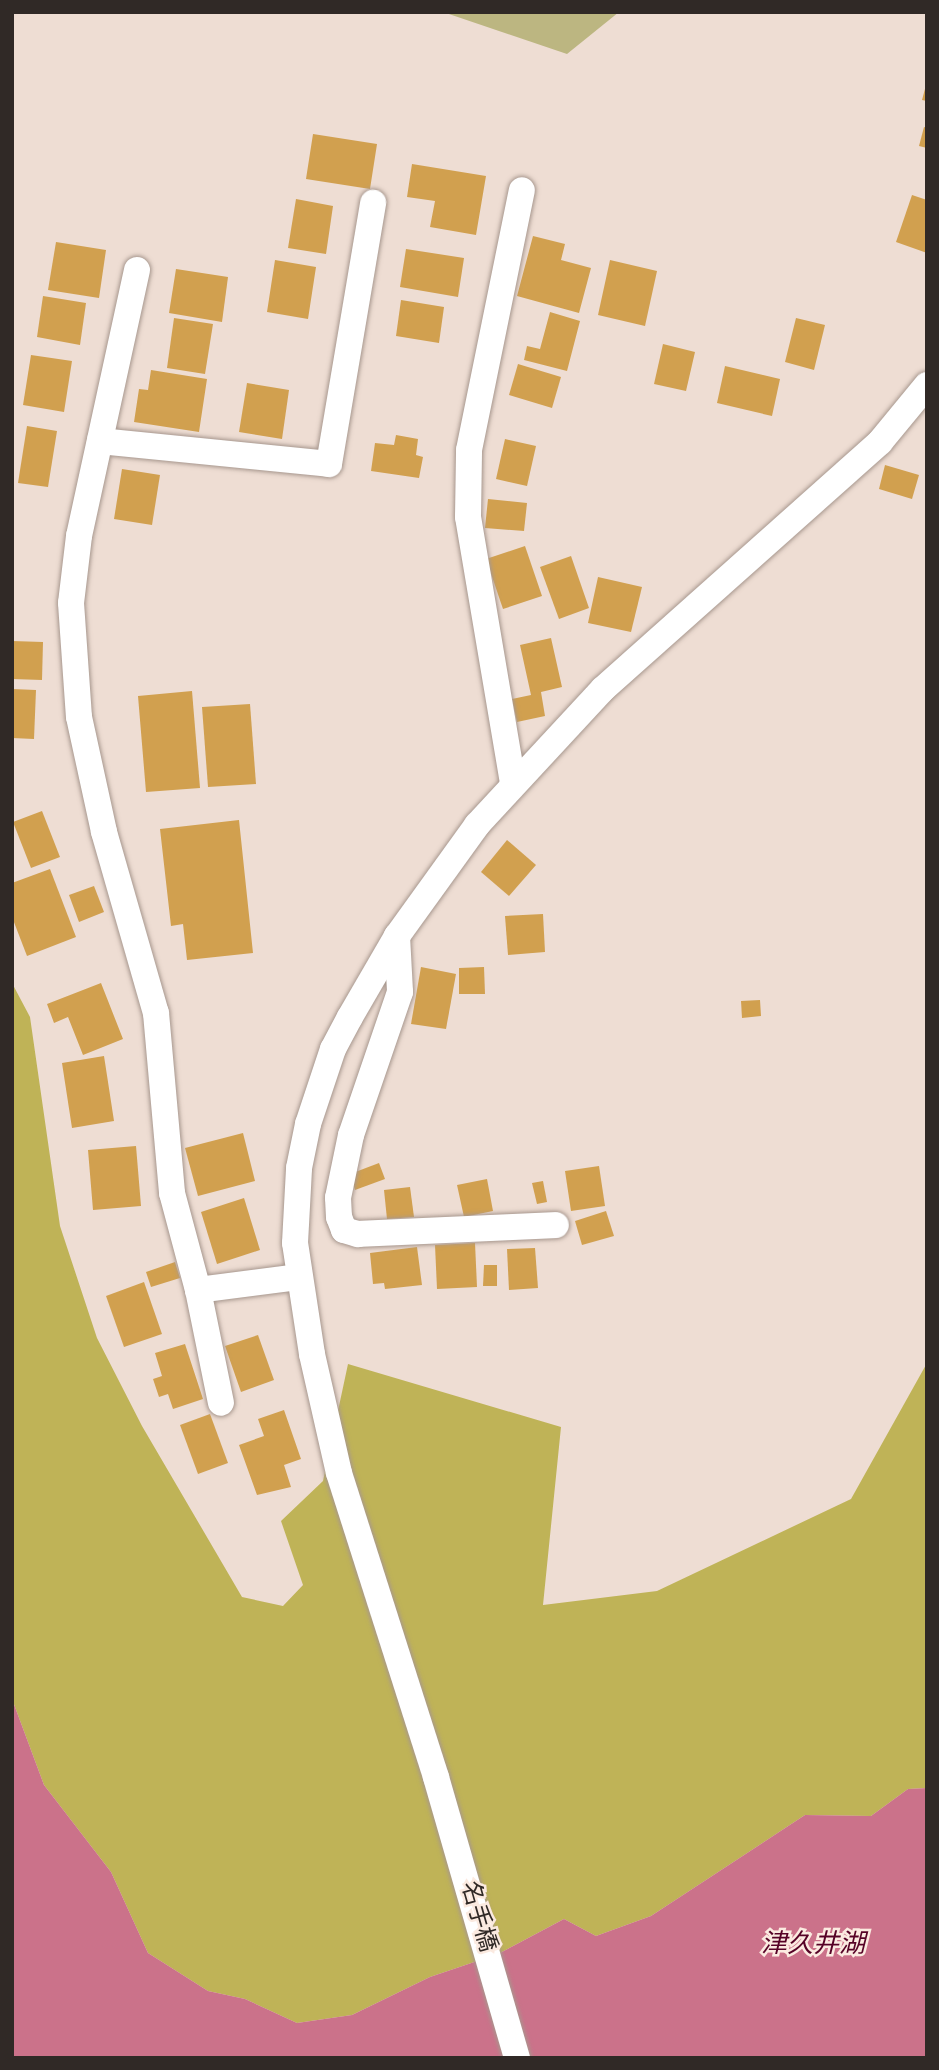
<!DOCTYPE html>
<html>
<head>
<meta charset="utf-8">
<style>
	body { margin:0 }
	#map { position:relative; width:939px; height:2070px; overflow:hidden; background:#eeddd3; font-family:Overpass,"Noto Sans JP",sans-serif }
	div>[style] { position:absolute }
	.green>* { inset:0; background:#bcb681 }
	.forest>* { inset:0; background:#bfb357 }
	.water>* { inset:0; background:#cb728a }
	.building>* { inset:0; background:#d1a04f }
	.roads { filter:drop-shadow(0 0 2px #a7978e) drop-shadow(0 0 2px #a7978e) }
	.minor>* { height:26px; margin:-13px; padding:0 13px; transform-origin:13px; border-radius:13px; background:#fff }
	span { translate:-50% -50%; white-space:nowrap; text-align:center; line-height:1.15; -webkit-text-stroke:5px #fbeae0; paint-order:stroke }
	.street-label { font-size:24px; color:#302926 }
	.water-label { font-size:26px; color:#560226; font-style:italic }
	.frame { position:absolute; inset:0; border:14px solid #302926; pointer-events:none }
</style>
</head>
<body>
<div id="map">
	<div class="green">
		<i style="clip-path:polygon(443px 12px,619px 12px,567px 54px)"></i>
	</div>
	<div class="forest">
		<i style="clip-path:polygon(12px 983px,30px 1017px,60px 1226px,97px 1338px,142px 1426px,242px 1597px,283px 1606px,303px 1585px,281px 1521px,323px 1481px,348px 1364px,561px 1427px,543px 1605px,657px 1591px,851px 1499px,927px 1363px,927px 1788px,908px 1789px,871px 1816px,805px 1815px,651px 1916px,596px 1936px,564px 1919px,498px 1954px,430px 1977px,352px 2015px,297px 2023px,245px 1999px,208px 1991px,148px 1953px,111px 1872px,44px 1785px,12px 1699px)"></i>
	</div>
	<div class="water">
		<i style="clip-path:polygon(12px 1699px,44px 1785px,111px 1872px,148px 1953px,208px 1991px,245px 1999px,297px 2023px,352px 2015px,430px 1977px,498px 1954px,564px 1919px,596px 1936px,651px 1916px,805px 1815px,871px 1816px,908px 1789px,927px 1788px,927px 2058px,12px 2058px)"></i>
	</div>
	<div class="building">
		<i style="clip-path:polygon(926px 85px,927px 85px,927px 101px,922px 100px)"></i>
		<i style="clip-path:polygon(924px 127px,927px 128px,927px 148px,919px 146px)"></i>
		<i style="clip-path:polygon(313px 134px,377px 144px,370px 189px,306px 179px)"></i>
		<i style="clip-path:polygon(412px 164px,486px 176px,476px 235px,430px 227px,435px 201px,407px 197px)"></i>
		<i style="clip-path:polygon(912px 195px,927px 200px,927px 253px,896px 242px)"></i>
		<i style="clip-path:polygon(296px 199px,333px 206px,326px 254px,288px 248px)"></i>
		<i style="clip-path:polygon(533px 236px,565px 244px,561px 260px,591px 268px,579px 313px,517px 296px)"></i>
		<i style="clip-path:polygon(56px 242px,106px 250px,99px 298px,48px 290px)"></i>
		<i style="clip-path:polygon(406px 249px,464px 258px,458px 297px,400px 287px)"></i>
		<i style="clip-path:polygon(275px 260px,316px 267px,308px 319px,267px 312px)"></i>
		<i style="clip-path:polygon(610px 260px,657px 271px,645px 326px,598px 315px)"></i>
		<i style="clip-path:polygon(176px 269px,228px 277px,222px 322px,169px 313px)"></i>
		<i style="clip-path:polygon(43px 296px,86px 303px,80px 345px,37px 337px)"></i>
		<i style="clip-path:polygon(401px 300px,444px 307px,439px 343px,396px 336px)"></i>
		<i style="clip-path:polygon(550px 312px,580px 321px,567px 371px,524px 360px,527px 346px,540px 349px)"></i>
		<i style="clip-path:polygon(174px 318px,213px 324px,205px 374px,167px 368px)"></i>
		<i style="clip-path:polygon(796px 318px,825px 325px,814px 370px,785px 362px)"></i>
		<i style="clip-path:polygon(663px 344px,695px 352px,686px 391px,654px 384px)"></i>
		<i style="clip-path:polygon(31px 355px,72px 361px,64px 412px,23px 405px)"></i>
		<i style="clip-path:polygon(518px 364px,561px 377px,552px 408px,509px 395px)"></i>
		<i style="clip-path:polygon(725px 366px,780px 379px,772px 416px,717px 403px)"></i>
		<i style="clip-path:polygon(151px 370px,207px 379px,199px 432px,134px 422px,139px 389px,148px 390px)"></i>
		<i style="clip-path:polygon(247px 383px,289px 390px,282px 439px,239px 432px)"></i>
		<i style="clip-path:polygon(27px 426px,57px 431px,48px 487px,18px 483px)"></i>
		<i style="clip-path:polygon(396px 435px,418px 439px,416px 455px,423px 457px,419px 478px,371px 471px,375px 443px,394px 445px)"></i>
		<i style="clip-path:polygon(505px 439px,536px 446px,527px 486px,496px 479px)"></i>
		<i style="clip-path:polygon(885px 465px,919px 475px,912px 499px,879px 489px)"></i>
		<i style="clip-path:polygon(122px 469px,160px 475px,152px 525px,114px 519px)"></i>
		<i style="clip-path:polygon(488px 499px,527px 503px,524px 531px,485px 528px)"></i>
		<i style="clip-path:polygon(525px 546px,542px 596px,503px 609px,486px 559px)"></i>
		<i style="clip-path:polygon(571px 556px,589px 608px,559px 619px,540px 567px)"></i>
		<i style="clip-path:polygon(598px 577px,642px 587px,631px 632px,588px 623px)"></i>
		<i style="clip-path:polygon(551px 638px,562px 687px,541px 692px,545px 716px,517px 722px,512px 699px,531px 695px,520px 645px)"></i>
		<i style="clip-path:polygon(12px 641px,43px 642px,42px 680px,12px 679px)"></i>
		<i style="clip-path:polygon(12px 689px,36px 690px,34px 739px,12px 738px)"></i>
		<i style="clip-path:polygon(192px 691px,200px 788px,146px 792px,138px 696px)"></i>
		<i style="clip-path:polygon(250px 704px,256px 784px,208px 787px,202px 707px)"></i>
		<i style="clip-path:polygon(42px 811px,60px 857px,31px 868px,13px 822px)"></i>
		<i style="clip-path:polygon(239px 820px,253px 953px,187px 960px,183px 924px,171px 926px,160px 829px)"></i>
		<i style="clip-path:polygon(507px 840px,536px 865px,509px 896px,481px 872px)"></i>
		<i style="clip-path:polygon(50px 869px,76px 937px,27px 956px,12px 917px,12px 883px)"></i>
		<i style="clip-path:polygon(94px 886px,104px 912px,79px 922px,69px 895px)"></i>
		<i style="clip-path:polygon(543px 914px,545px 952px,508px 955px,505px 916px)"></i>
		<i style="clip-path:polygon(421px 967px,456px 974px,446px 1029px,411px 1024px)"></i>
		<i style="clip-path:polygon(484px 967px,485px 994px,459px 994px,459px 968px)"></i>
		<i style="clip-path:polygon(101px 983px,123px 1039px,83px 1055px,68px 1017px,54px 1023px,47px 1004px)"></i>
		<i style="clip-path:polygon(760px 1000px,761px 1016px,742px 1018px,741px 1001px)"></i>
		<i style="clip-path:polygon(104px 1056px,114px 1121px,72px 1128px,62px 1063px)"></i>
		<i style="clip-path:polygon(243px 1133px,255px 1181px,198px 1196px,185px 1148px)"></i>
		<i style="clip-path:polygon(136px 1146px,141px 1206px,93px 1210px,88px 1150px)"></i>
		<i style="clip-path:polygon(379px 1163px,385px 1179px,355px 1190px,350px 1174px)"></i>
		<i style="clip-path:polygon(599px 1166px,605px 1206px,571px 1211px,565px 1171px)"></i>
		<i style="clip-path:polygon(487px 1179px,493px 1211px,464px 1217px,457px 1185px)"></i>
		<i style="clip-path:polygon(543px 1181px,547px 1202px,537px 1204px,532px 1183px)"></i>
		<i style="clip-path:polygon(410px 1187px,414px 1217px,387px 1219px,384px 1190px)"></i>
		<i style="clip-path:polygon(244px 1198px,260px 1250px,217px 1264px,201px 1212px)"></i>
		<i style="clip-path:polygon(606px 1211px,614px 1236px,582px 1245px,575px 1221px)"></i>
		<i style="clip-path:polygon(475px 1243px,477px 1287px,437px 1289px,435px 1245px)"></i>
		<i style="clip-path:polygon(417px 1247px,422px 1285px,385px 1289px,384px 1283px,373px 1284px,370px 1253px)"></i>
		<i style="clip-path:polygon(535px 1248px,538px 1288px,509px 1290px,507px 1249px)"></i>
		<i style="clip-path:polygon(175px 1262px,180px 1278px,151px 1287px,146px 1272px)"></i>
		<i style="clip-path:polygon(484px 1265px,497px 1265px,497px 1286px,483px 1286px)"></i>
		<i style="clip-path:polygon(144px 1282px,162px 1334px,124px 1347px,106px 1296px)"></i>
		<i style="clip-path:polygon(258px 1335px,274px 1380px,241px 1392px,225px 1346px)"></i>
		<i style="clip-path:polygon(185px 1344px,203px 1399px,173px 1409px,168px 1394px,159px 1397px,153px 1379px,162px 1376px,155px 1353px)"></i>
		<i style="clip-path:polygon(284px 1410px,301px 1459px,284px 1465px,291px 1487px,257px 1495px,239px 1445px,264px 1436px,258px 1419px)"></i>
		<i style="clip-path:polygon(210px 1414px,228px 1463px,198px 1474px,180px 1425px)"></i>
	</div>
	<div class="roads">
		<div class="minor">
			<i style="left:137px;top:270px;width:272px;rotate:102.3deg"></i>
			<i style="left:79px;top:536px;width:67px;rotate:96.8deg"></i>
			<i style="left:71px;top:603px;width:114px;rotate:86deg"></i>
			<i style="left:79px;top:717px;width:118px;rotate:77.7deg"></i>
			<i style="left:104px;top:832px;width:188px;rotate:74deg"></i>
			<i style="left:156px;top:1013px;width:181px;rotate:84.9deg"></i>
			<i style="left:172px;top:1193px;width:100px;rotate:75deg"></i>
			<i style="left:198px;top:1290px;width:115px;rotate:78.5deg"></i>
			<i style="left:100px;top:441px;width:230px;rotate:5.7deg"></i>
			<i style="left:329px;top:464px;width:265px;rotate:-80.4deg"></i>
			<i style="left:513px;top:783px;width:270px;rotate:-99.6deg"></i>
			<i style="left:468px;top:517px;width:67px;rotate:-89.1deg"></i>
			<i style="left:469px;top:450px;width:265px;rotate:-78.5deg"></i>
			<i style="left:397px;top:936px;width:56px;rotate:86.9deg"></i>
			<i style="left:400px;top:992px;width:151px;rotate:108.9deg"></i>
			<i style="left:351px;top:1135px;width:64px;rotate:101.7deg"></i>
			<i style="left:338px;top:1198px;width:19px;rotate:87deg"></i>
			<i style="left:339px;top:1217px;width:14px;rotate:69deg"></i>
			<i style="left:344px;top:1230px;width:15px;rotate:16deg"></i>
			<i style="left:358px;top:1234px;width:198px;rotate:-2.6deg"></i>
			<i style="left:198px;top:1290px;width:101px;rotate:-7.4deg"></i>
			<i style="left:517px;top:2058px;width:292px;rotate:-106.1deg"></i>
			<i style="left:436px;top:1777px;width:319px;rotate:-107.7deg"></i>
			<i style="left:339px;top:1473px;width:122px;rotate:-102.8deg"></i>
			<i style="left:312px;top:1354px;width:112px;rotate:-98.7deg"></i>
			<i style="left:295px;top:1243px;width:75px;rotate:-86.9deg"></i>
			<i style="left:299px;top:1168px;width:45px;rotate:-78.4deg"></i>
			<i style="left:308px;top:1124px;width:79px;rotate:-71.6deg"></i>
			<i style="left:333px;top:1049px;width:36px;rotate:-62deg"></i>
			<i style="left:350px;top:1017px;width:94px;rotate:-59.9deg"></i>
			<i style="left:397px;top:936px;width:137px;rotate:-54.2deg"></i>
			<i style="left:477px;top:825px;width:185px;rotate:-47.2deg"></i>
			<i style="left:603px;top:689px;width:371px;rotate:-41.7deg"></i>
			<i style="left:880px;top:442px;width:74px;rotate:-50.5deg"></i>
		</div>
	</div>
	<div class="street-label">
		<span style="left:477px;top:1917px;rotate:74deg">名手橋</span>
	</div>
	<div class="water-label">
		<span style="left:813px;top:1946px">津久井湖</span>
	</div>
	<div class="frame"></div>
</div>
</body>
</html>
